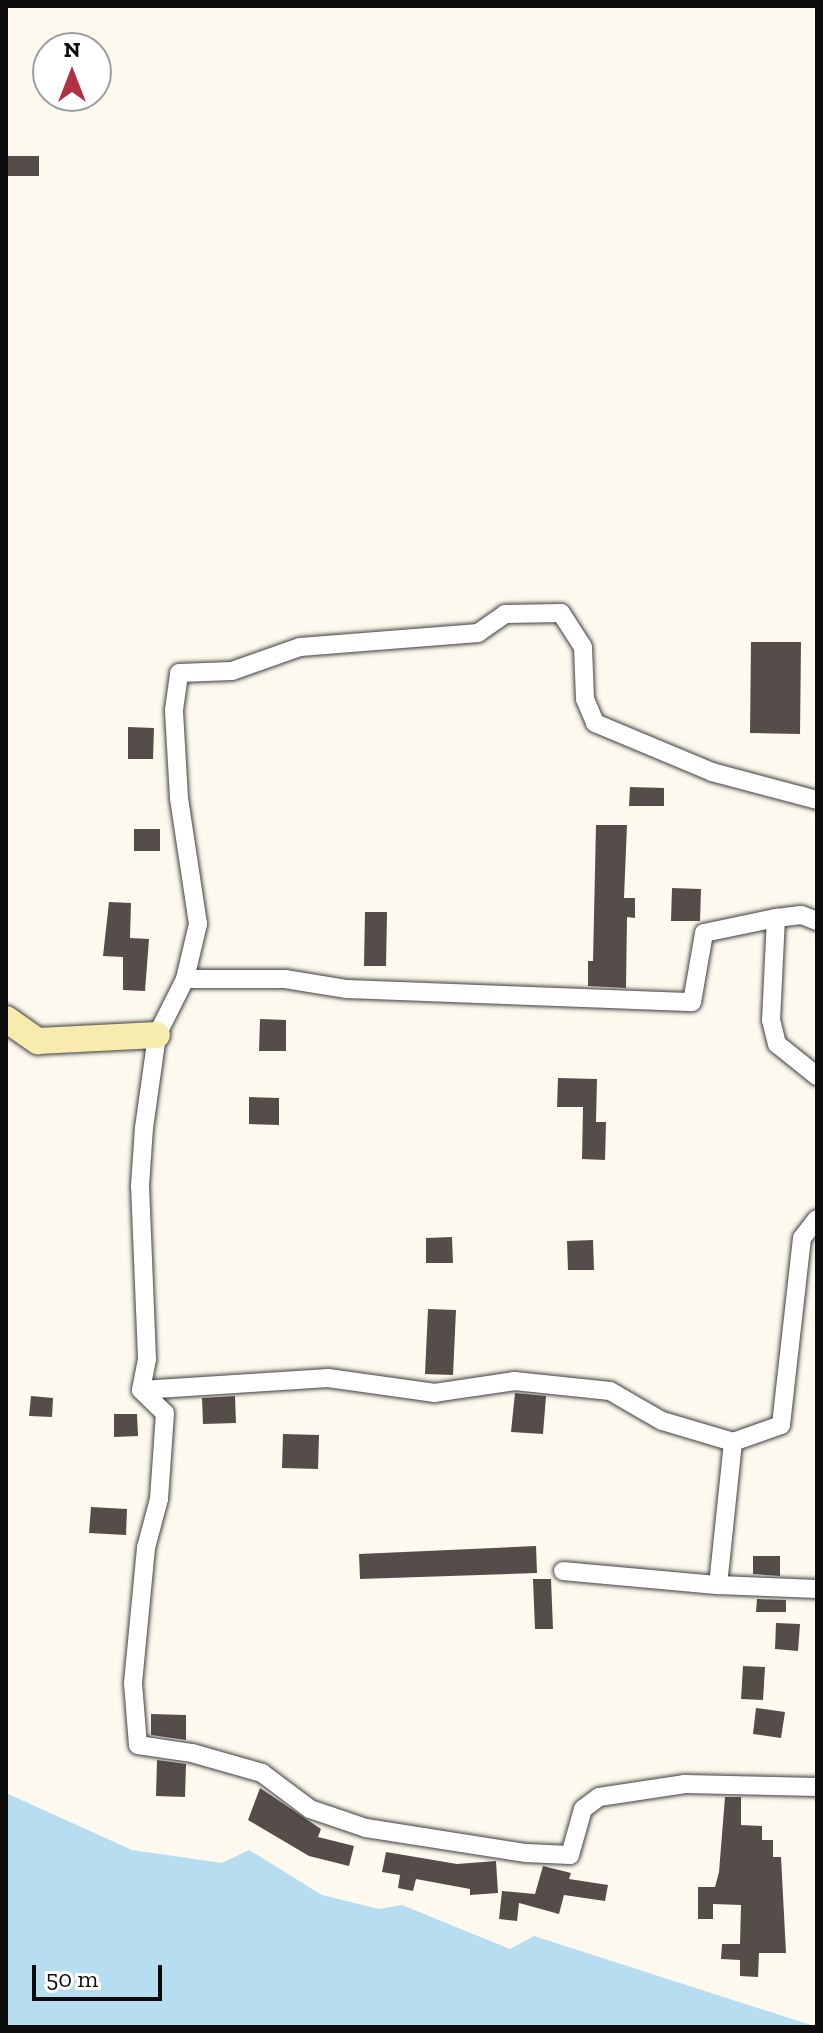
<!DOCTYPE html>
<html>
<head>
<meta charset="utf-8">
<style>
	body { margin:0 }
	#map { position:relative; width:823px; height:2033px; overflow:hidden; background:#fdf9ee; font-family:"Zilla Slab",serif }
	div>[style] { position:absolute }
	.water>* { inset:0; background:#b7def0 }
	.building>* { inset:0; background:#544d4a }
	.roads { filter:drop-shadow(0 0 2px #3f3f3f) drop-shadow(0 0 2px #3f3f3f) }
	.street>* { height:18px; margin:-9px; padding:0 9px; transform-origin:9px; border-radius:9px; background:#fff }
	.secondary>* { height:26px; margin:-13px; padding:0 13px; transform-origin:13px; border-radius:13px; background:#f8ebae }
	span { translate:-50% -50%; white-space:nowrap; text-align:center; line-height:1.15; -webkit-text-stroke:8px #fff; paint-order:stroke }
	.frame { position:absolute; inset:0; border:8px solid #0c0c0c; pointer-events:none }
	.north { position:absolute; left:32px; top:32px; width:80px; height:80px; box-sizing:border-box; background:#fff; border:2px solid #9e9e9e; border-radius:50%; rotate:0deg; font-size:22px; font-weight:700; line-height:32px; text-align:center; color:#0c0c0c }
	.north::after { content:''; display:block; margin:auto; width:28px; height:36px; background:#b03140; clip-path:polygon(50% 0,100% 100%,50% 72%,0 100%) }
	.scale { position:absolute; left:32px; top:1965px; width:130px; height:36px; box-sizing:border-box; border:4px solid #0c0c0c; border-top:0; padding-left:10px; font-size:24px; line-height:28px; white-space:nowrap; color:#0c0c0c; -webkit-text-stroke:6px #fff; paint-order:stroke }
</style>
</head>
<body>
<div id="map">
	<div class="water">
		<i style="clip-path:polygon(6px 1793px,132px 1850px,222px 1863px,249px 1850px,322px 1895px,379px 1909px,402px 1905px,510px 1949px,534px 1936px,817px 2027px,6px 2027px)"></i>
	</div>
	<div class="building">
		<i style="clip-path:polygon(6px 156px,39px 156px,39px 176px,6px 176px)"></i>
		<i style="clip-path:polygon(751px 642px,801px 642px,800px 734px,750px 733px)"></i>
		<i style="clip-path:polygon(128px 727px,154px 728px,153px 759px,128px 759px)"></i>
		<i style="clip-path:polygon(630px 787px,664px 788px,664px 806px,629px 806px)"></i>
		<i style="clip-path:polygon(596px 825px,627px 825px,624px 898px,635px 898px,635px 918px,627px 917px,626px 988px,588px 986px,588px 961px,593px 961px)"></i>
		<i style="clip-path:polygon(134px 829px,160px 829px,160px 851px,134px 851px)"></i>
		<i style="clip-path:polygon(672px 888px,701px 889px,700px 921px,671px 921px)"></i>
		<i style="clip-path:polygon(109px 902px,131px 903px,130px 938px,149px 939px,145px 991px,123px 990px,123px 957px,103px 956px)"></i>
		<i style="clip-path:polygon(365px 912px,387px 912px,386px 966px,364px 966px)"></i>
		<i style="clip-path:polygon(260px 1019px,286px 1020px,286px 1051px,259px 1051px)"></i>
		<i style="clip-path:polygon(558px 1078px,597px 1079px,596px 1122px,606px 1122px,605px 1160px,582px 1159px,583px 1107px,557px 1107px)"></i>
		<i style="clip-path:polygon(249px 1097px,279px 1098px,279px 1125px,249px 1124px)"></i>
		<i style="clip-path:polygon(452px 1237px,453px 1263px,426px 1263px,426px 1238px)"></i>
		<i style="clip-path:polygon(593px 1240px,594px 1270px,568px 1270px,567px 1241px)"></i>
		<i style="clip-path:polygon(428px 1309px,456px 1310px,453px 1375px,425px 1374px)"></i>
		<i style="clip-path:polygon(515px 1393px,546px 1396px,543px 1434px,511px 1432px)"></i>
		<i style="clip-path:polygon(31px 1396px,53px 1398px,52px 1417px,29px 1416px)"></i>
		<i style="clip-path:polygon(235px 1396px,236px 1423px,203px 1424px,202px 1398px)"></i>
		<i style="clip-path:polygon(114px 1414px,137px 1414px,138px 1436px,114px 1437px)"></i>
		<i style="clip-path:polygon(283px 1434px,319px 1435px,318px 1469px,282px 1468px)"></i>
		<i style="clip-path:polygon(91px 1507px,127px 1509px,126px 1535px,89px 1533px)"></i>
		<i style="clip-path:polygon(536px 1546px,537px 1573px,360px 1579px,359px 1554px)"></i>
		<i style="clip-path:polygon(753px 1556px,780px 1556px,780px 1576px,753px 1574px)"></i>
		<i style="clip-path:polygon(533px 1579px,551px 1579px,553px 1629px,535px 1629px)"></i>
		<i style="clip-path:polygon(757px 1599px,786px 1600px,786px 1612px,756px 1612px)"></i>
		<i style="clip-path:polygon(776px 1623px,800px 1624px,798px 1651px,775px 1649px)"></i>
		<i style="clip-path:polygon(743px 1666px,765px 1667px,763px 1700px,741px 1699px)"></i>
		<i style="clip-path:polygon(756px 1708px,785px 1712px,781px 1738px,753px 1734px)"></i>
		<i style="clip-path:polygon(151px 1714px,186px 1715px,186px 1740px,151px 1735px)"></i>
		<i style="clip-path:polygon(157px 1760px,186px 1764px,185px 1797px,156px 1796px)"></i>
		<i style="clip-path:polygon(260px 1788px,321px 1829px,318px 1837px,354px 1846px,349px 1866px,309px 1856px,248px 1820px)"></i>
		<i style="clip-path:polygon(725px 1797px,741px 1797px,741px 1825px,762px 1826px,762px 1840px,773px 1840px,773px 1857px,781px 1857px,786px 1953px,759px 1953px,758px 1977px,740px 1976px,740px 1960px,721px 1959px,722px 1944px,740px 1944px,741px 1905px,713px 1904px,713px 1919px,698px 1919px,698px 1887px,715px 1887px,719px 1872px)"></i>
		<i style="clip-path:polygon(386px 1852px,457px 1864px,496px 1861px,498px 1893px,470px 1895px,470px 1889px,416px 1879px,413px 1891px,398px 1888px,400px 1875px,382px 1872px)"></i>
		<i style="clip-path:polygon(543px 1866px,571px 1873px,569px 1879px,608px 1885px,605px 1901px,564px 1895px,559px 1914px,519px 1903px,517px 1921px,499px 1919px,502px 1891px,535px 1894px)"></i>
	</div>
	<div class="roads">
		<div class="street">
			<i style="left:817px;top:921px;width:17px;rotate:-159deg"></i>
			<i style="left:801px;top:915px;width:25px;rotate:173deg"></i>
			<i style="left:776px;top:918px;width:102px;rotate:92.8deg"></i>
			<i style="left:771px;top:1020px;width:25px;rotate:76deg"></i>
			<i style="left:777px;top:1044px;width:51px;rotate:38.7deg"></i>
			<i style="left:185px;top:979px;width:100px"></i>
			<i style="left:285px;top:979px;width:63px;rotate:9.2deg"></i>
			<i style="left:347px;top:989px;width:345px;rotate:2.2deg"></i>
			<i style="left:692px;top:1002px;width:70px;rotate:-80.1deg"></i>
			<i style="left:704px;top:933px;width:74px;rotate:-11.8deg"></i>
			<i style="left:141px;top:1390px;width:33px;rotate:44deg"></i>
			<i style="left:165px;top:1413px;width:86px;rotate:94deg"></i>
			<i style="left:159px;top:1499px;width:51px;rotate:104.9deg"></i>
			<i style="left:146px;top:1548px;width:136px;rotate:95.5deg"></i>
			<i style="left:133px;top:1683px;width:62px;rotate:85.4deg"></i>
			<i style="left:138px;top:1745px;width:55px;rotate:8.4deg"></i>
			<i style="left:192px;top:1753px;width:73px;rotate:15.9deg"></i>
			<i style="left:262px;top:1773px;width:60px;rotate:36.9deg"></i>
			<i style="left:310px;top:1809px;width:59px;rotate:18.7deg"></i>
			<i style="left:366px;top:1828px;width:162px;rotate:8.9deg"></i>
			<i style="left:526px;top:1853px;width:44px;rotate:2.6deg"></i>
			<i style="left:570px;top:1855px;width:48px;rotate:-74.2deg"></i>
			<i style="left:583px;top:1809px;width:20px;rotate:-37deg"></i>
			<i style="left:599px;top:1797px;width:87px;rotate:-8.6deg"></i>
			<i style="left:685px;top:1784px;width:132px;rotate:1.3deg"></i>
			<i style="left:733px;top:1442px;width:74px;rotate:-163.5deg"></i>
			<i style="left:662px;top:1421px;width:60px;rotate:-150deg"></i>
			<i style="left:610px;top:1391px;width:96px;rotate:-174deg"></i>
			<i style="left:515px;top:1381px;width:81px;rotate:171.5deg"></i>
			<i style="left:435px;top:1393px;width:108px;rotate:-172deg"></i>
			<i style="left:328px;top:1378px;width:187px;rotate:176.3deg"></i>
			<i style="left:141px;top:1390px;width:32px;rotate:-79deg"></i>
			<i style="left:147px;top:1359px;width:173px;rotate:-92.3deg"></i>
			<i style="left:140px;top:1186px;width:58px;rotate:-86.1deg"></i>
			<i style="left:144px;top:1128px;width:94px;rotate:-82deg"></i>
			<i style="left:157px;top:1035px;width:63px;rotate:-63.4deg"></i>
			<i style="left:185px;top:979px;width:57px;rotate:-76.7deg"></i>
			<i style="left:198px;top:924px;width:127px;rotate:-98.6deg"></i>
			<i style="left:179px;top:798px;width:88px;rotate:-93.3deg"></i>
			<i style="left:174px;top:710px;width:37px;rotate:-82deg"></i>
			<i style="left:179px;top:673px;width:53px;rotate:-2.2deg"></i>
			<i style="left:232px;top:671px;width:72px;rotate:-19.4deg"></i>
			<i style="left:300px;top:647px;width:179px;rotate:-4.5deg"></i>
			<i style="left:478px;top:633px;width:33px;rotate:-35deg"></i>
			<i style="left:505px;top:614px;width:56px;rotate:-1deg"></i>
			<i style="left:561px;top:613px;width:40px;rotate:57.1deg"></i>
			<i style="left:583px;top:647px;width:52px;rotate:87.8deg"></i>
			<i style="left:585px;top:699px;width:26px;rotate:67deg"></i>
			<i style="left:595px;top:723px;width:127px;rotate:22.7deg"></i>
			<i style="left:712px;top:772px;width:109px;rotate:14.9deg"></i>
			<i style="left:563px;top:1571px;width:156px;rotate:5.2deg"></i>
			<i style="left:718px;top:1585px;width:144px;rotate:-84deg"></i>
			<i style="left:733px;top:1442px;width:51px;rotate:-19.5deg"></i>
			<i style="left:781px;top:1425px;width:188px;rotate:-83.6deg"></i>
			<i style="left:802px;top:1238px;width:24px;rotate:-52deg"></i>
			<i style="left:718px;top:1585px;width:99px;rotate:2.3deg"></i>
		</div>
		<div class="secondary">
			<i style="left:6px;top:1019px;width:39px;rotate:35deg"></i>
			<i style="left:38px;top:1041px;width:119px;rotate:-2.9deg"></i>
		</div>
	</div>
	<div class="frame"></div>
	<div class="north">N</div>
	<div class="scale">50 m</div>
</div>
</body>
</html>
